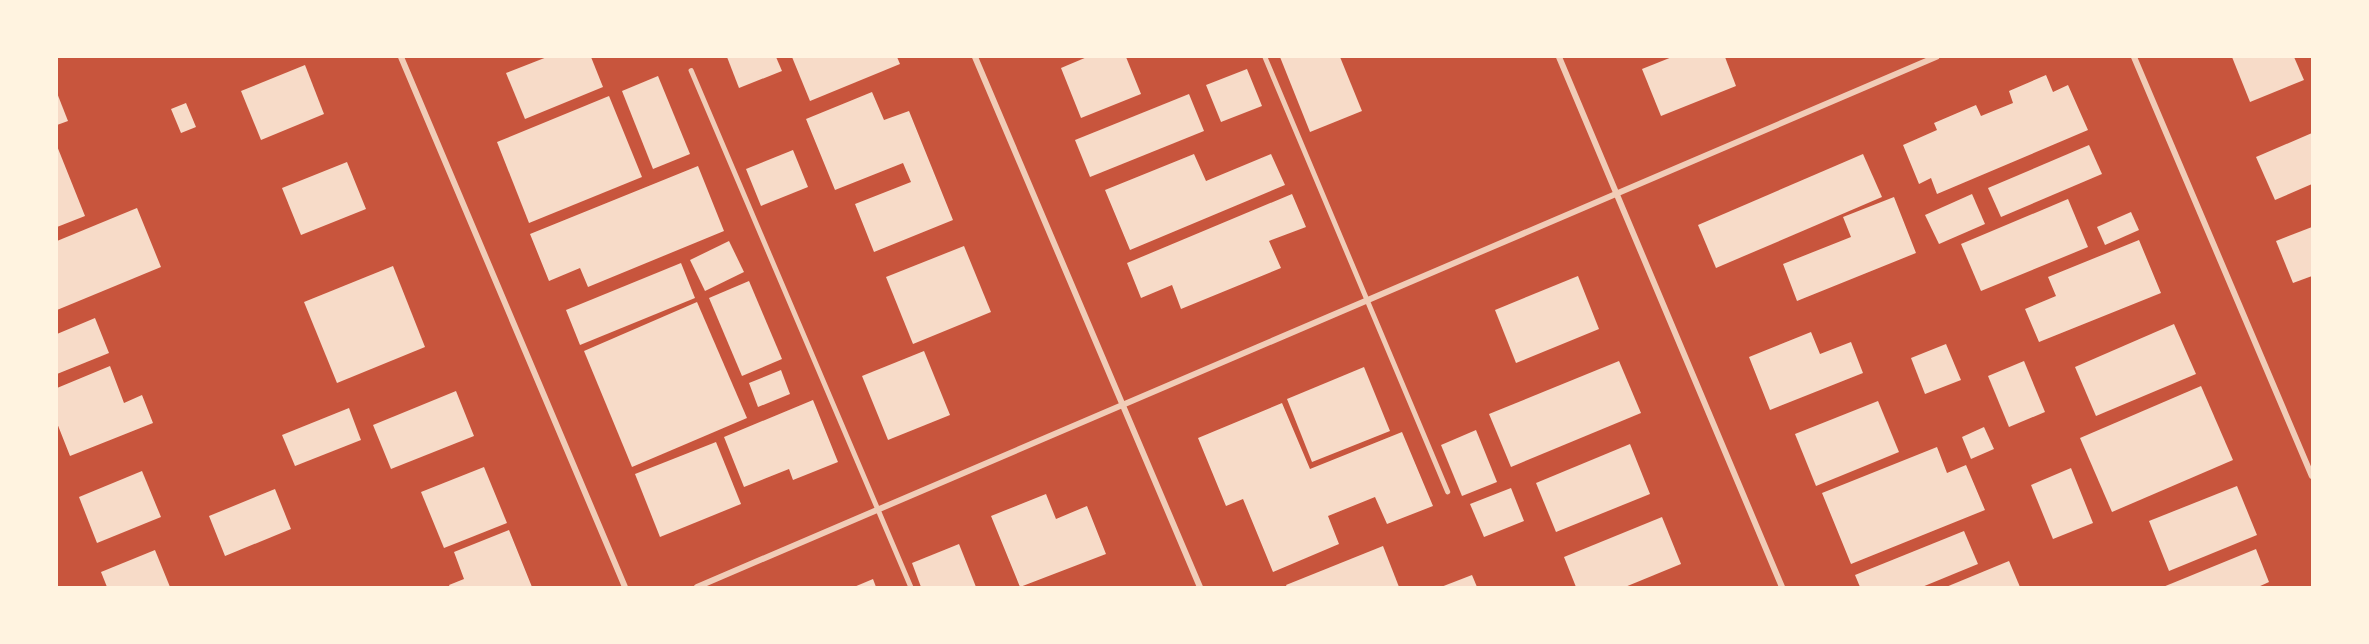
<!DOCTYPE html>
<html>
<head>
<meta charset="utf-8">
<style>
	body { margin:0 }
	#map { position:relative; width:2369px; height:644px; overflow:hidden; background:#c8553d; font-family:Overpass,sans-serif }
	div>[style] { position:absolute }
	.building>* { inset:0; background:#f7dbc8 }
	.service>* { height:4.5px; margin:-2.25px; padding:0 2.25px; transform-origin:2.25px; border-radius:2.25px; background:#f1ccb7 }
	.minor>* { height:6px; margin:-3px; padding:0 3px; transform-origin:3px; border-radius:3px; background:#f1ccb7 }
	span { translate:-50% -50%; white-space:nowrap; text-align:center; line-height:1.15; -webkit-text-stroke:4.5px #fff3e0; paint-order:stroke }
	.frame { position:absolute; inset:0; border:58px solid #fff3e0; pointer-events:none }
</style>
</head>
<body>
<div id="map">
	<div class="building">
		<i style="clip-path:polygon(547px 57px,591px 57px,603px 87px,525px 119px,506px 73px)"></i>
		<i style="clip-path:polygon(727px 57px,776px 57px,782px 71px,739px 88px)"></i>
		<i style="clip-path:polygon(792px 57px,897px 57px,900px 64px,810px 101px)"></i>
		<i style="clip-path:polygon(1087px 57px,1126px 57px,1141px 94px,1081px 118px,1061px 68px)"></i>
		<i style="clip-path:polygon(1280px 57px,1340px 57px,1362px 111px,1310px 132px)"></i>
		<i style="clip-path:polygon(1672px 57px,1725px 57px,1736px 86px,1661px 116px,1642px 69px)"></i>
		<i style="clip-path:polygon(2232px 57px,2294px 57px,2304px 80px,2250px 102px)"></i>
		<i style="clip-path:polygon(305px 65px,324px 114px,261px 140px,241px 91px)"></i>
		<i style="clip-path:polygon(1247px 69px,1262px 106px,1221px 122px,1206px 85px)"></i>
		<i style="clip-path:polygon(2046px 75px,2053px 92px,2068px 85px,2088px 130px,1937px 194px,1931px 178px,1919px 184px,1903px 145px,1937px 130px,1934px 123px,1976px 105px,1981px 116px,2013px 103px,2009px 91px)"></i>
		<i style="clip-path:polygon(658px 76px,690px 154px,653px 169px,622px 91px)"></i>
		<i style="clip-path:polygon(872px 92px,884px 120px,909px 111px,953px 220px,874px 252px,855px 204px,911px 182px,903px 163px,835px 190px,806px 119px)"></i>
		<i style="clip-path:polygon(57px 93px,68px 121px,57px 125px)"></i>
		<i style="clip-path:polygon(1189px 94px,1204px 131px,1090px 177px,1075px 140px)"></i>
		<i style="clip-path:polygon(609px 96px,642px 177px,529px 223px,497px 142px)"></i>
		<i style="clip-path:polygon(186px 103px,196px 127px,181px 133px,171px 109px)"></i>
		<i style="clip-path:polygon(2312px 133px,2312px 184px,2275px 200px,2256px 157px)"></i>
		<i style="clip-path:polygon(2089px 145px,2102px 174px,2001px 217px,1988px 188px)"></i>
		<i style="clip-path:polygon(57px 146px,85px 216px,57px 227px)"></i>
		<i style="clip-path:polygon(793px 150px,808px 187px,761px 206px,746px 169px)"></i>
		<i style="clip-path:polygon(1194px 154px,1206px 181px,1271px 154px,1285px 185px,1130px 250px,1105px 190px)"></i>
		<i style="clip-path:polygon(1863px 154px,1882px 197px,1716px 268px,1698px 225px)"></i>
		<i style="clip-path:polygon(347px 162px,366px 209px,301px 235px,282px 188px)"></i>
		<i style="clip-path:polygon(698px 166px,724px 231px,588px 287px,580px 268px,549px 281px,530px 234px)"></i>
		<i style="clip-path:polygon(1292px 194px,1306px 227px,1269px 241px,1281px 268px,1181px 309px,1172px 285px,1141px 298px,1127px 263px)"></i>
		<i style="clip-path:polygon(1972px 194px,1985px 224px,1939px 244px,1925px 215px)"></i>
		<i style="clip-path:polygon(1894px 197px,1916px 253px,1797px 301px,1783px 264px,1851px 237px,1843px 217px)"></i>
		<i style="clip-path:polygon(2068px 199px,2088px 247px,1981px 291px,1961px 244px)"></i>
		<i style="clip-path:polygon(137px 208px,161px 267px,57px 310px,57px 241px)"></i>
		<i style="clip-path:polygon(2131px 212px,2139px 230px,2105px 245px,2097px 227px)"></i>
		<i style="clip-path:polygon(2312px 227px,2312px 276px,2293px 283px,2276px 241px)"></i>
		<i style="clip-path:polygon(2139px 240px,2161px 293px,2039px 342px,2025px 309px,2056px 296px,2048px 277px)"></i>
		<i style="clip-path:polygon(729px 241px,744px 272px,705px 291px,690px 260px)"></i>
		<i style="clip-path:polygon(964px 246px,991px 312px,913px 344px,886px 277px)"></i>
		<i style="clip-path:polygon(681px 263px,695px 298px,580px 345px,566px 310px)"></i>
		<i style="clip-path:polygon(393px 266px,425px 347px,337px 383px,304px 302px)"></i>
		<i style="clip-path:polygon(1578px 276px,1599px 329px,1516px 363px,1495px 310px)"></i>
		<i style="clip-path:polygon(749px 281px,782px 359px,742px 376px,709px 298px)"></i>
		<i style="clip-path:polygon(697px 302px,747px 418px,632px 467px,584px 351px)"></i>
		<i style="clip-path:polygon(95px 318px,109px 353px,57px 374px,57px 334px)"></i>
		<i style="clip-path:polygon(2174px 324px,2196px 374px,2096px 416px,2075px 367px)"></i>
		<i style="clip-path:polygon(1811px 332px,1820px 354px,1851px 342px,1863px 373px,1770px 410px,1749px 357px)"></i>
		<i style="clip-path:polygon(1946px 344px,1961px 380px,1925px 394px,1911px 358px)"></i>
		<i style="clip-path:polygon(924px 351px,950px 415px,888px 440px,862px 376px)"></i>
		<i style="clip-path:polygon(1619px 361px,1641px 413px,1511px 467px,1489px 414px)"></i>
		<i style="clip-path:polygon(2024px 361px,2045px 412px,2009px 427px,1988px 376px)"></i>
		<i style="clip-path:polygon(110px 366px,124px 403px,142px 395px,153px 423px,70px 456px,57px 423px,57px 388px)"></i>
		<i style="clip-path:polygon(1364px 367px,1390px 431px,1312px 462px,1287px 399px)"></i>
		<i style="clip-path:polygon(781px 370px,790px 394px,758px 407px,749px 383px)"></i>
		<i style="clip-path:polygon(2201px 386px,2233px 460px,2112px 512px,2080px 438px)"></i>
		<i style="clip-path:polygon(456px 391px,474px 436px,391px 469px,373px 425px)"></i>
		<i style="clip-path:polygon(813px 400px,838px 462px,793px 480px,789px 469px,744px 487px,724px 437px)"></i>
		<i style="clip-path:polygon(1878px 401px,1899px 452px,1816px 486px,1795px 434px)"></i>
		<i style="clip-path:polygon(1282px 403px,1310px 469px,1402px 432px,1433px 506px,1387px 524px,1375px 497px,1328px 516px,1339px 544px,1273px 572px,1243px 499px,1226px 506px,1198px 438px)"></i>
		<i style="clip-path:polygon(349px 408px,361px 440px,295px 466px,282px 435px)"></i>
		<i style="clip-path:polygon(1984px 427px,1994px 449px,1971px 459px,1962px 437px)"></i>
		<i style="clip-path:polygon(1476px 430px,1497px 482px,1462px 496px,1441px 445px)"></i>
		<i style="clip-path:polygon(716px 442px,741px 504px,660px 537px,635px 474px)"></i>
		<i style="clip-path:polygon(1630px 444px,1650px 494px,1556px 532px,1536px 483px)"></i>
		<i style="clip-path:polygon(1937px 447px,1947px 473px,1966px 465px,1985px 510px,1851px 564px,1822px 493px)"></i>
		<i style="clip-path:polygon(484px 467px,507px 523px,444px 548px,421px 492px)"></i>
		<i style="clip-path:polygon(2071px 468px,2093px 523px,2053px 539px,2031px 485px)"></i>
		<i style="clip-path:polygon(142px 471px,161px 517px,97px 543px,79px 497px)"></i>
		<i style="clip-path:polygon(2237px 486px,2257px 535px,2169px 571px,2149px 521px)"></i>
		<i style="clip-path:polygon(1511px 488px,1524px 521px,1484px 537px,1470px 504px)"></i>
		<i style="clip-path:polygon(275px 489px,291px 529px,225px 556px,209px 516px)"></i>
		<i style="clip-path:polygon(1046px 494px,1056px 519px,1087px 506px,1106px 554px,1020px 587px,991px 516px)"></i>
		<i style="clip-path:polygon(1662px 517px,1681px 564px,1625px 587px,1576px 587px,1564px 557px)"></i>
		<i style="clip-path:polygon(509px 530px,532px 587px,450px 587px,449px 585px,464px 579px,454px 552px)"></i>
		<i style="clip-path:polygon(1964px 531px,1978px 564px,1922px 587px,1860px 587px,1855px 575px)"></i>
		<i style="clip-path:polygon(959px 544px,976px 587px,921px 587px,912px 563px)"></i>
		<i style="clip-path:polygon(1383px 546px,1399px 587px,1287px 587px,1286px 585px)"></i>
		<i style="clip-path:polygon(2256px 549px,2269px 582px,2258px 587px,2163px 587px)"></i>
		<i style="clip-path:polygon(155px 550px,170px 587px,107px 587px,101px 572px)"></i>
		<i style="clip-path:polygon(2009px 561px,2020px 587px,1946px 587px)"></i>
		<i style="clip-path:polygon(1472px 575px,1477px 587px,1441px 587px)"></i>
		<i style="clip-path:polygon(873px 579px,876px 587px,854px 587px)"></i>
	</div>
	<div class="service">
		<i style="left:1265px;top:57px;width:471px;rotate:67.2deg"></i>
		<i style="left:691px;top:70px;width:562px;rotate:66.95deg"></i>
	</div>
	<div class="minor">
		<i style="left:401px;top:57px;width:575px;rotate:67.09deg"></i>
		<i style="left:975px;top:57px;width:576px;rotate:67deg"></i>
		<i style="left:1559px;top:57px;width:575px;rotate:67.18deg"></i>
		<i style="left:2134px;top:57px;width:455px;rotate:67deg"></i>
		<i style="left:697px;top:587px;width:1348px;rotate:-23.16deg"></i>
	</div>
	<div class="frame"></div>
</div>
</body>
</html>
